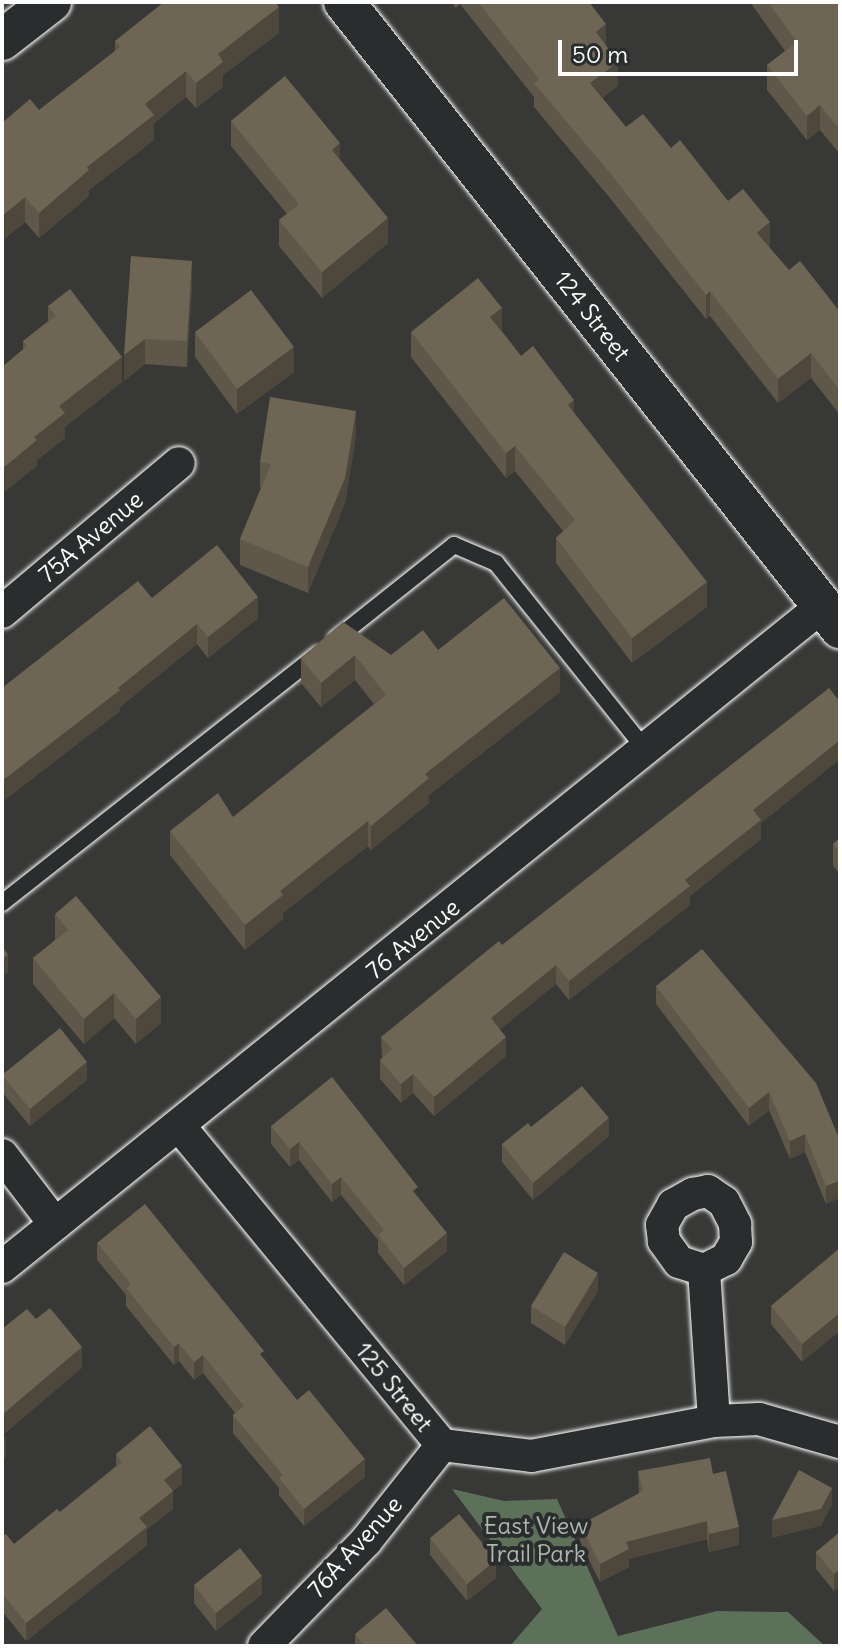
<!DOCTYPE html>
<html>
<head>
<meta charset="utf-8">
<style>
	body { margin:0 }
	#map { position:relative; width:842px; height:1648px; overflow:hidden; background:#383836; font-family:Delius,sans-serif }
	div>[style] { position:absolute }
	.green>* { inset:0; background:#5d705a }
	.roads { filter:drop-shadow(0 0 2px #fff) drop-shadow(0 0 2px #fff) }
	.service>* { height:16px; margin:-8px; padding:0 8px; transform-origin:8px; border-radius:8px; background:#2a2d2e }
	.minor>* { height:32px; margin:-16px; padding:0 16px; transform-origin:16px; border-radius:16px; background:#2a2d2e }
	.tertiary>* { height:40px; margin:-20px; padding:0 20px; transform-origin:20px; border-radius:20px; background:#2a2d2e }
	.wall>* { inset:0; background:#5f5749 }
	.shaded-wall>* { inset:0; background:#4d473c }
	.building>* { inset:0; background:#6e6555 }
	span { translate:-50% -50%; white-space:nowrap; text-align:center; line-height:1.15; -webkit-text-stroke:8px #2a2d2e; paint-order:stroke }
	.street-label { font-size:24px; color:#fff }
	.park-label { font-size:24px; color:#aeb8ac }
	.frame { position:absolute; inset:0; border:4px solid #fff; pointer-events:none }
	.scale { position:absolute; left:558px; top:40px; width:240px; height:36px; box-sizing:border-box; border:4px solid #fff; border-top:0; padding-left:10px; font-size:24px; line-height:28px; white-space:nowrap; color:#fff; -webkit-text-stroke:6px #2a2d2e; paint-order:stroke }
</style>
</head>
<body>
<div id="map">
	<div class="green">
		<i style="clip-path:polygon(452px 1489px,504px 1501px,557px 1499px,618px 1636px,717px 1611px,788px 1612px,825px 1646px,510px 1646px,542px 1609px)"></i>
	</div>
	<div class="roads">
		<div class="service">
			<i style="left:336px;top:639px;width:151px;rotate:-38.5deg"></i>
			<i style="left:454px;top:545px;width:46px;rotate:23.2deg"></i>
			<i style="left:496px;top:563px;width:240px;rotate:51.3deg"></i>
			<i style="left:2px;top:903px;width:402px;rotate:-38.2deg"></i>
		</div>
		<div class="minor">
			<i style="left:2px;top:612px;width:231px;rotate:-40.1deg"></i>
			<i style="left:180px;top:1127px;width:412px;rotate:50.5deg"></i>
			<i style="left:442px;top:1445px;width:90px;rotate:7deg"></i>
			<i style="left:531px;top:1456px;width:186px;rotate:-10.8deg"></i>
			<i style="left:714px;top:1421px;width:45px;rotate:-2.5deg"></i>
			<i style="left:759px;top:1419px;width:84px;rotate:15.9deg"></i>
			<i style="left:2px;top:1155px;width:87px;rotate:52.5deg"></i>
			<i style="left:708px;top:1191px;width:19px;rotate:35deg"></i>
			<i style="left:724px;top:1202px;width:25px;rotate:63deg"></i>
			<i style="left:735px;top:1224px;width:18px;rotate:87deg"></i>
			<i style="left:736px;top:1242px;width:20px;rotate:120deg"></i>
			<i style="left:726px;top:1259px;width:25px;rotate:153deg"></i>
			<i style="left:704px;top:1270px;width:26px;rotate:-162deg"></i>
			<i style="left:679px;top:1262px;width:26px;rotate:-126deg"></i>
			<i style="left:664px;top:1241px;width:16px;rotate:-97deg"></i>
			<i style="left:662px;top:1225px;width:23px;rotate:-61deg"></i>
			<i style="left:673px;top:1205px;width:23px;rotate:-29deg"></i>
			<i style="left:693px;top:1194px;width:15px;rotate:-11deg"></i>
			<i style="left:2px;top:1267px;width:1052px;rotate:-38.86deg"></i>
			<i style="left:704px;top:1270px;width:151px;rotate:86.2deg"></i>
			<i style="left:264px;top:1646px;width:146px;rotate:-45.8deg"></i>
			<i style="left:366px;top:1541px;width:122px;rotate:-51.6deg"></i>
		</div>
		<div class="tertiary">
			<i style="left:344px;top:2px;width:799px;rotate:51.61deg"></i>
			<i style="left:2px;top:40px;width:62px;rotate:-37.8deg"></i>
		</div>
	</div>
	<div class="wall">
		<i style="clip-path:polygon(451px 2px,582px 2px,606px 45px,618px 86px,602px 98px,626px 127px,671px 148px,728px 201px,770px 247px,769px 248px,789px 270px,840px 312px,840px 415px,811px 378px,778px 403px,710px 316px,706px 319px,610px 198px,534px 107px,534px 97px,460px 4px,456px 8px)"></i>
		<i style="clip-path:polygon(750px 2px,840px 2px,840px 154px,820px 130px,807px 140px,767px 90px,767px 65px,785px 51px)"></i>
		<i style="clip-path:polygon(279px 33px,223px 75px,223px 87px,196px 108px,186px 97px,154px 123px,154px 140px,89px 190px,89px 196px,39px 238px,25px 222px,2px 241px,2px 123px,39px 110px,115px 51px,115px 41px)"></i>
		<i style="clip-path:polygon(231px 121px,340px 160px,388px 243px,322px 298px,279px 246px,279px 220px,287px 214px,231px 146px)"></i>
		<i style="clip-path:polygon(131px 256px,192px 286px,187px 367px,145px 364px,124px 381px)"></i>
		<i style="clip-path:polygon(48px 306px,122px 382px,65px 427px,65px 438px,37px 460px,37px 466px,23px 350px,23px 341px,48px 321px)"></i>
		<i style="clip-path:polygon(502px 331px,521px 356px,574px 413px,707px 607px,632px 663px,556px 563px,556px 538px,563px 531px,515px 471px,506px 478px,411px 357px,411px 332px)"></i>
		<i style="clip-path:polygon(195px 332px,294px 372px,237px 414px,195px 357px)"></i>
		<i style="clip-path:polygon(356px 436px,345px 503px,308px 593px,240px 565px,240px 539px,261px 488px,260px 487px,260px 462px)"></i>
		<i style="clip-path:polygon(152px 598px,258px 618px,208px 658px,197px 644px,120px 707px,120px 711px,2px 802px)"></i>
		<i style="clip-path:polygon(343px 622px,391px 655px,438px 650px,560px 692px,429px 795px,429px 803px,371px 850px,368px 846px,283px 913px,283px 919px,245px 950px,170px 855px,170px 831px,233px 817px,374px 704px,355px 680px,321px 707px,301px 683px,301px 658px)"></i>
		<i style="clip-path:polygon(840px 702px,840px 759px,761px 823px,761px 839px,690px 896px,690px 905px,639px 945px,569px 1000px,556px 984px,500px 1029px,506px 1056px,434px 1116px,413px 1093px,401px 1103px,380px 1079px,380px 1060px,382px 1058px,381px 1037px,502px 945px)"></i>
		<i style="clip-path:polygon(840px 838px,840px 874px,833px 866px,833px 844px)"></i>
		<i style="clip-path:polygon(55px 914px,161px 1023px,136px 1044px,114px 1018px,84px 1044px,33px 984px,33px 958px,55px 940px)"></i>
		<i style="clip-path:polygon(656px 986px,838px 1136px,826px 1204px,805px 1152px,790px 1159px,769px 1110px,749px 1126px,656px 1004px)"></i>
		<i style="clip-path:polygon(2px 1075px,87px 1080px,30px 1126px,2px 1092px)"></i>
		<i style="clip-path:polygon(271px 1126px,418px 1197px,447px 1251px,404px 1285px,378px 1253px,378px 1240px,341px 1195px,332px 1202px,299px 1160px,290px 1167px,271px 1144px)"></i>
		<i style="clip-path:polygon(531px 1127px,609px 1136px,533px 1200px,502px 1162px,502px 1144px)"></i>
		<i style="clip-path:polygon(97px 1243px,264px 1359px,297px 1400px,365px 1477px,304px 1526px,279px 1495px,279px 1488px,233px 1433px,233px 1415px,235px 1413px,203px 1373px,194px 1380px,179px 1361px,174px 1365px,126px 1306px,126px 1295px,97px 1260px)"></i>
		<i style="clip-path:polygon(840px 1248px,802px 1362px,771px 1324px,771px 1306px)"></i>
		<i style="clip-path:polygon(598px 1291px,565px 1345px,531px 1323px,531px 1306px)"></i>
		<i style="clip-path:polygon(116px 1454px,182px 1484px,173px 1491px,173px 1509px,147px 1529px,147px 1545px,26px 1641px,2px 1611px,2px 1536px,14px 1544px,60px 1512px,116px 1466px)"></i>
		<i style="clip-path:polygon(638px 1471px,713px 1474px,739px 1545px,709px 1552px,707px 1539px,629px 1559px,629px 1567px,600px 1582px,580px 1542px,580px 1525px,639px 1494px)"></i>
		<i style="clip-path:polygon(840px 1532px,840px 1586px,834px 1591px,816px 1569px,816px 1552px)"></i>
		<i style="clip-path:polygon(430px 1538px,496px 1578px,467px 1601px,430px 1555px)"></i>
		<i style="clip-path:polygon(194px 1585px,262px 1594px,216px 1631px,194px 1603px)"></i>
		<i style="clip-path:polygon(355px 1634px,418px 1646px,355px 1646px)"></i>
	</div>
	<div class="shaded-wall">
		<i style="clip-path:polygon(279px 7px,279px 33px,223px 75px,223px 87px,196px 108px,196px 83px,218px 54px)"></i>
		<i style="clip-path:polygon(606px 24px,606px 49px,596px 32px)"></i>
		<i style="clip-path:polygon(618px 62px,618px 86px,590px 107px,590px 83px)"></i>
		<i style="clip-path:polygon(186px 71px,186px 97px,154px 123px,154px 140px,89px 190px,89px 196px,39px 238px,39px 213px,87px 167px,145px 104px)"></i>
		<i style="clip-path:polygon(820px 105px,820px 130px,807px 140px,807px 116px)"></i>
		<i style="clip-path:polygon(340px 143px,340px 169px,332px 150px)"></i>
		<i style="clip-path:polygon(25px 197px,25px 222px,2px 241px,2px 216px)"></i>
		<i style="clip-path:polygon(388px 218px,388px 243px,322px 298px,322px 272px)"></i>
		<i style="clip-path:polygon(770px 222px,770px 247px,757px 258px,757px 233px)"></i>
		<i style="clip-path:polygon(192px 261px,192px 286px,187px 367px,187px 341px)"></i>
		<i style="clip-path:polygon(710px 291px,710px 316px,706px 319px,706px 295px)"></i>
		<i style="clip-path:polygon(502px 308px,502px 333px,490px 317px)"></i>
		<i style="clip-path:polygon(145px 339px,145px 364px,124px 381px,124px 355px)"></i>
		<i style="clip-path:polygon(294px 347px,294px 372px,237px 414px,237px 389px)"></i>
		<i style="clip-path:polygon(811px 353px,811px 378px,778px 403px,778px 379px)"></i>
		<i style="clip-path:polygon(122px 357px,122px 382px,65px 427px,65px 438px,37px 460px,37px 466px,2px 494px,2px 469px,34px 437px,59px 406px)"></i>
		<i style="clip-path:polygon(574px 400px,574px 425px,568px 405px)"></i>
		<i style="clip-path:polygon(356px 411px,356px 436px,345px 503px,308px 593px,308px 567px)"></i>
		<i style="clip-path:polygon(515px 446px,515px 471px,506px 478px,506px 453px)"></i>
		<i style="clip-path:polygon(707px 582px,707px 607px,632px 663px,632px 638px)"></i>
		<i style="clip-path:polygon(258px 597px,258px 618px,208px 658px,208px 637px)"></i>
		<i style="clip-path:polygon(197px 624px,197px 644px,120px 707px,120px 711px,2px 802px,2px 781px)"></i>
		<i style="clip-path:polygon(355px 655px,355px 680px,321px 707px,321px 683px)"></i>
		<i style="clip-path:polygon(560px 668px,560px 692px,429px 795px,429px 803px,371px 850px,371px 826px,425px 774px)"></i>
		<i style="clip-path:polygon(840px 740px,840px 759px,761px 823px,761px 839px,690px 896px,690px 905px,569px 1000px,569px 981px,685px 880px,753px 810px)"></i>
		<i style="clip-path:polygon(368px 821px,368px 846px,283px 913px,283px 919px,245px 950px,245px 925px,280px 891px)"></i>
		<i style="clip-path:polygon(8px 955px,8px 973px,2px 976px,2px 959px)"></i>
		<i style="clip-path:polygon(556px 965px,556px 984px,491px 1037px,491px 1018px)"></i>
		<i style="clip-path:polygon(114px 993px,114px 1018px,84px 1044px,84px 1019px)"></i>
		<i style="clip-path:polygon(161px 997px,161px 1023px,136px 1044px,136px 1019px)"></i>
		<i style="clip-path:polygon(506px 1037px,506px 1056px,434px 1116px,434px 1097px)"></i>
		<i style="clip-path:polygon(87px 1062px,87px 1080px,30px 1126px,30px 1109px)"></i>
		<i style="clip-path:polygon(413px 1074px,413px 1093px,401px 1103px,401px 1084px)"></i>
		<i style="clip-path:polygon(769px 1092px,769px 1110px,749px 1126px,749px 1108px)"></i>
		<i style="clip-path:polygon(609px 1118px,609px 1136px,533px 1200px,533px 1183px)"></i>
		<i style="clip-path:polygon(805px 1134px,805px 1152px,790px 1159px,790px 1141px)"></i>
		<i style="clip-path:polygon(299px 1142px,299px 1160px,290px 1167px,290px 1149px)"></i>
		<i style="clip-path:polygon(341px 1177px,341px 1195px,332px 1202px,332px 1184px)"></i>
		<i style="clip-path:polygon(840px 1181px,840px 1198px,826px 1204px,826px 1186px)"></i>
		<i style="clip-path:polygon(447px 1233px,447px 1251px,404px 1285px,404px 1268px)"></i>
		<i style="clip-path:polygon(598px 1273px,598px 1291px,565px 1345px,565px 1327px)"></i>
		<i style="clip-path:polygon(840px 1313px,840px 1331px,802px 1362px,802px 1344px)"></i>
		<i style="clip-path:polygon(179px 1343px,179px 1361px,174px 1365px,174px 1347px)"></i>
		<i style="clip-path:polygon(82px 1347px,82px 1368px,2px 1436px,2px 1415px)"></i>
		<i style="clip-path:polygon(203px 1355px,203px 1373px,194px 1380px,194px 1362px)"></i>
		<i style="clip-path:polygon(6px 1436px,6px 1457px,2px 1460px,2px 1439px)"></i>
		<i style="clip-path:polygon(365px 1459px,365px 1477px,304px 1526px,304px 1509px)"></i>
		<i style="clip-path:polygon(182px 1466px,182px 1484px,164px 1498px,164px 1480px)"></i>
		<i style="clip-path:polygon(832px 1488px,832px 1505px,821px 1526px,772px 1538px,772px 1520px)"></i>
		<i style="clip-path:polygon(173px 1491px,173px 1509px,147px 1529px,147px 1545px,26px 1641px,26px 1623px,139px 1518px)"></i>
		<i style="clip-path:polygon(707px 1521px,707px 1539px,629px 1559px,629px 1567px,600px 1582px,600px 1564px,626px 1542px)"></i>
		<i style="clip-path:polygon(739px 1527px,739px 1545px,709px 1552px,709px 1534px)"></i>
		<i style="clip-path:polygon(496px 1560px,496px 1578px,467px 1601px,467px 1584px)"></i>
		<i style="clip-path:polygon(840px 1569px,840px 1586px,834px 1591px,834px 1574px)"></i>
		<i style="clip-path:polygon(262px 1576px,262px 1594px,216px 1631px,216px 1613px)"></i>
	</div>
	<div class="building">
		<i style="clip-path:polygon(164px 2px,275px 2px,279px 7px,218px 54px,223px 62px,196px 83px,186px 71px,145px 104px,154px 115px,87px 167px,89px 170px,39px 213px,25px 197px,2px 216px,2px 123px,30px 99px,39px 110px,120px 47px,115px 41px)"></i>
		<i style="clip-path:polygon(478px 2px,582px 2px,584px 4px,589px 2px,606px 24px,596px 32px,618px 62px,590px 83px,626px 127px,643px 114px,671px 148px,680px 140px,728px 201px,743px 189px,770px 222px,757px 233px,789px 270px,800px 261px,840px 312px,840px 391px,811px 353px,778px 379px,710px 291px,706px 295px,610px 173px,534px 83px,539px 79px)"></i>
		<i style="clip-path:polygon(768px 2px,838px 2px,840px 5px,840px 130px,820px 105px,807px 116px,767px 65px,797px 42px)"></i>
		<i style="clip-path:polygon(285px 76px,340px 143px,332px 150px,388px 218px,322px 272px,279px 220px,299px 204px,231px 121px)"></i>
		<i style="clip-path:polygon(131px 256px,192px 261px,187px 341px,145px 339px,124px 355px)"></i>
		<i style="clip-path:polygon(478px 278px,502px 308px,490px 317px,521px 356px,533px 346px,574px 400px,568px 405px,707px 582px,632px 638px,556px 538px,575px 520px,515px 446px,506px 453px,411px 332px)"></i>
		<i style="clip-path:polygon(70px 289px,122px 357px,59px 406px,65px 413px,34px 437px,37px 440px,2px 469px,2px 367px,27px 346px,23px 341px,56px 316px,48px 306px)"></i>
		<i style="clip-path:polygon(251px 290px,294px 347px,237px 389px,195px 332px)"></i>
		<i style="clip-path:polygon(270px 397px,356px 411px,345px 478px,308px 567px,240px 539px,271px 464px,260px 462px)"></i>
		<i style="clip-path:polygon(217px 545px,258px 597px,208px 637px,197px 624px,118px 688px,120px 690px,2px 781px,2px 688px,138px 581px,152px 598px)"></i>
		<i style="clip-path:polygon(504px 598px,560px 668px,425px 774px,429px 778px,371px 826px,368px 821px,280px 891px,283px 895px,245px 925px,170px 831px,218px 793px,233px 817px,386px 695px,355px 655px,321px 683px,301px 658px,343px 622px,391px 655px,423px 630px,438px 650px)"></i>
		<i style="clip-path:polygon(829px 688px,840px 702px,840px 740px,753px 810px,761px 820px,685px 880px,690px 886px,569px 981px,556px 965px,491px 1018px,506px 1037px,434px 1097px,413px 1074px,401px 1084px,380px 1060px,392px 1049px,381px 1037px,499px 941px,502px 945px)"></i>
		<i style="clip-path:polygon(840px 838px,840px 852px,833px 844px)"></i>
		<i style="clip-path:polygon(76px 896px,161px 997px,136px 1019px,114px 993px,84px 1019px,33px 958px,68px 930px,55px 914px)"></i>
		<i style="clip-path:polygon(2px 946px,8px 955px,2px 959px)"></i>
		<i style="clip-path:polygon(702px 949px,816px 1083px,838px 1136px,840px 1135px,840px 1181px,826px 1186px,805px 1134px,790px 1141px,769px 1092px,749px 1108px,656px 986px)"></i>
		<i style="clip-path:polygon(60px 1028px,87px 1062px,30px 1109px,2px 1075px)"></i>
		<i style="clip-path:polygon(332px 1077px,418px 1187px,413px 1191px,447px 1233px,404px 1268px,378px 1235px,384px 1230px,341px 1177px,332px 1184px,299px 1142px,290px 1149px,271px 1126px)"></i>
		<i style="clip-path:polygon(582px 1086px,609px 1118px,533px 1183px,502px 1144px,528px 1123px,531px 1127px)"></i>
		<i style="clip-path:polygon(145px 1204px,264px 1351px,260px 1354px,297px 1400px,309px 1390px,365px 1459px,304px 1509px,279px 1478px,283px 1475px,233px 1415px,244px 1406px,203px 1355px,194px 1362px,179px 1343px,174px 1347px,126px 1288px,131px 1284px,97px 1243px)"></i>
		<i style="clip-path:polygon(840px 1248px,840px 1313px,802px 1344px,771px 1306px)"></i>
		<i style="clip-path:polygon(564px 1252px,598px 1273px,565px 1327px,531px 1306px)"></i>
		<i style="clip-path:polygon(50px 1308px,82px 1347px,2px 1415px,2px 1329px,27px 1309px,36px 1319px)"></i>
		<i style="clip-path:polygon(150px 1426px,182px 1466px,164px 1480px,173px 1491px,139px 1518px,147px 1527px,26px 1623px,2px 1593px,2px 1536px,6px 1534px,14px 1544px,57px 1509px,60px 1512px,122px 1462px,116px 1454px)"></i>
		<i style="clip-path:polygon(710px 1458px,713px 1474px,726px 1471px,739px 1527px,709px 1534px,707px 1521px,626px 1542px,629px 1549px,600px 1564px,580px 1525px,643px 1491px,638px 1471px)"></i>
		<i style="clip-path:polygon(799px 1470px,832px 1488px,821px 1509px,772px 1520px)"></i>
		<i style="clip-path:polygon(459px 1514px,496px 1560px,467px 1584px,430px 1538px)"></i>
		<i style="clip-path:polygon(840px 1532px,840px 1569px,834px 1574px,816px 1552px)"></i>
		<i style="clip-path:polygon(240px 1548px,262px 1576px,216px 1613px,194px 1585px)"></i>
		<i style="clip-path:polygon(386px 1608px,418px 1646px,364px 1646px,355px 1634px)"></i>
	</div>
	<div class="street-label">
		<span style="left:592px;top:316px;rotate:52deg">124 Street</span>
		<span style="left:91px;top:537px;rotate:-40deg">75A Avenue</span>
		<span style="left:413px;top:939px;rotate:-39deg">76 Avenue</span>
		<span style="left:394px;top:1387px;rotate:51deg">125 Street</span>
		<span style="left:355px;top:1547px;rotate:-48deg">76A Avenue</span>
	</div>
	<div class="park-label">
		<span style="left:536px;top:1540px">East View<br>Trail Park</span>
	</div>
	<div class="frame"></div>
	<div class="scale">50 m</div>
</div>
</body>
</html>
